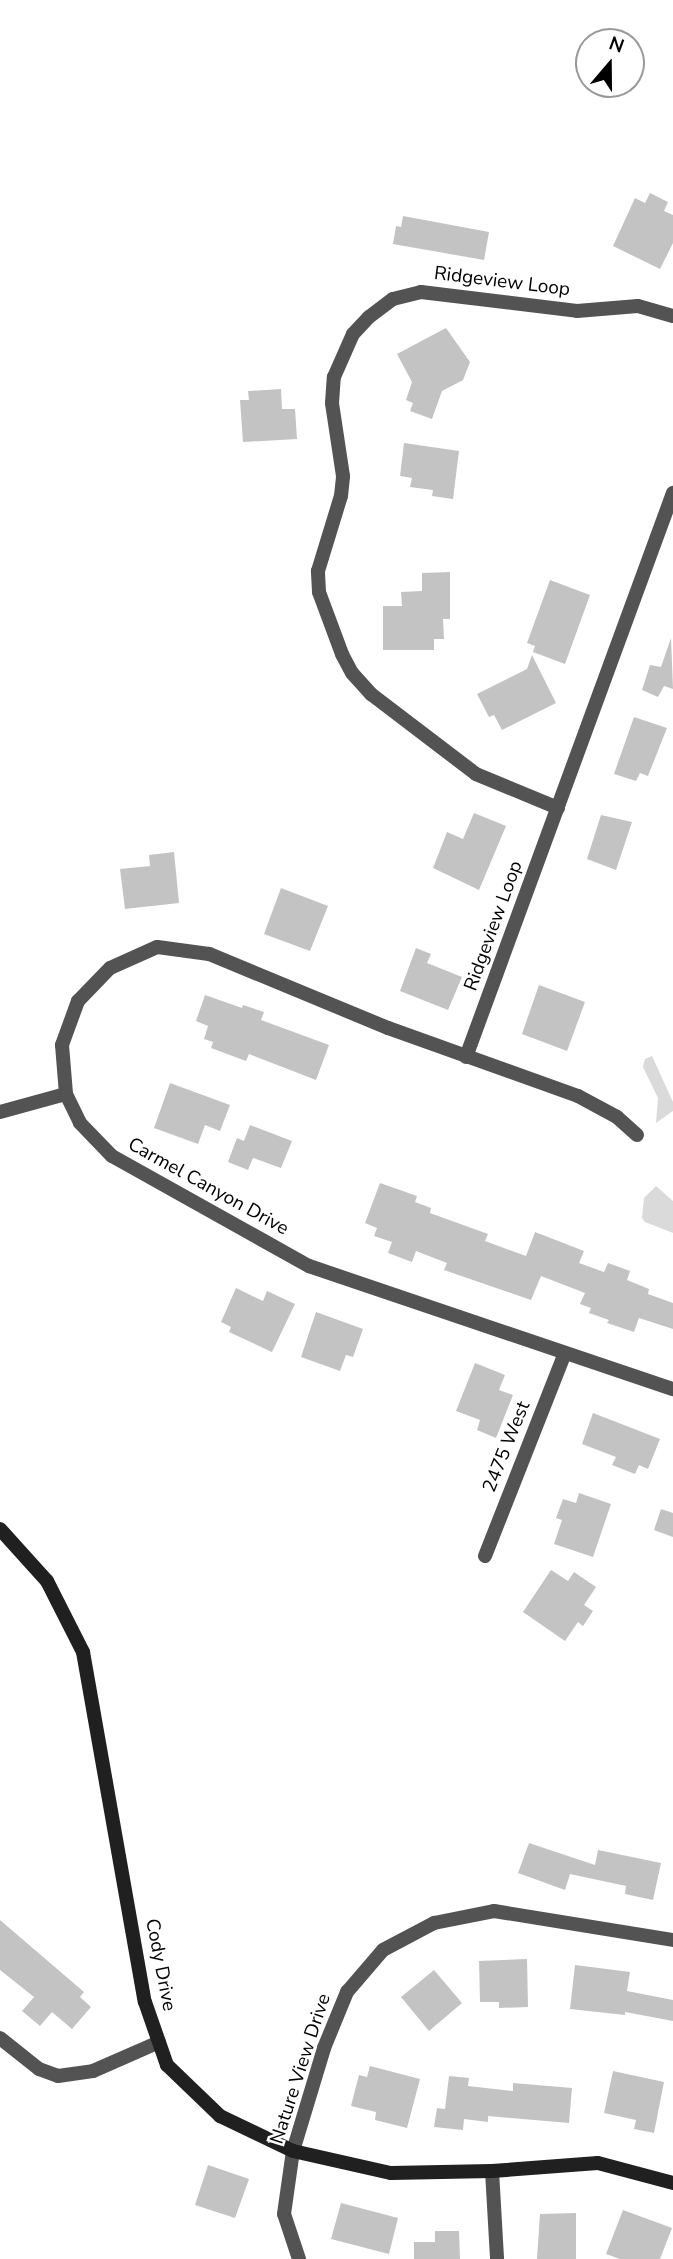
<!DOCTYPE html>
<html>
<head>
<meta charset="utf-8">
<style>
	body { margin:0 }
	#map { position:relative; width:673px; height:2259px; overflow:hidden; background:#fff; font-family:"Nunito Sans",sans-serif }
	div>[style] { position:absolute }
	.green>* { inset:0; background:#dadada }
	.building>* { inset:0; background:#c3c3c3 }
	.street>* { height:14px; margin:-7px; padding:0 7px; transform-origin:7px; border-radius:7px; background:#535353 }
	.secondary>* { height:14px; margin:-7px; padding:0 7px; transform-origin:7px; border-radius:7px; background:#202020 }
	span { translate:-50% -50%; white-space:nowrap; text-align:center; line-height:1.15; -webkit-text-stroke:5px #fff; paint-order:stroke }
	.street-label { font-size:19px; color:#000 }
	.north { position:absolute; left:575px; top:28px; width:70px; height:70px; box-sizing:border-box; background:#fff; border:2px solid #999; border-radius:50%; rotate:20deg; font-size:19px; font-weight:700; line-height:28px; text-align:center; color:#000 }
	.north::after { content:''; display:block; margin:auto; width:24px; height:32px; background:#000; clip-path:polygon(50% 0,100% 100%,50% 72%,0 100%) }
</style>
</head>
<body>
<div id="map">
	<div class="green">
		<i style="clip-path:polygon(652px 1056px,673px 1102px,673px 1111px,656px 1123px,658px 1098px,643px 1067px,645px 1059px)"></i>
		<i style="clip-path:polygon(656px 1186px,673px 1201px,673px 1233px,645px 1222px,642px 1218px,644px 1198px)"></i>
	</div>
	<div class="building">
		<i style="clip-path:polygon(650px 193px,668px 202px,664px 211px,673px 215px,673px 243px,660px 269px,613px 246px,635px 198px,645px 203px)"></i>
		<i style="clip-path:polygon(403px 216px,489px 232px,484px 260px,393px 244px,396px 226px,401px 227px)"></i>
		<i style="clip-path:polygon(446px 328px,470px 362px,463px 380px,442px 391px,432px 419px,410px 411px,413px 403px,406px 400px,412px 382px,397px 354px)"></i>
		<i style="clip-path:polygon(281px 389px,282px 409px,295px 409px,297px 439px,243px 442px,240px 400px,249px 400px,248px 391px)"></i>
		<i style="clip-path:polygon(404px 443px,459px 451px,453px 499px,432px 496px,433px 490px,410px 487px,412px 478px,400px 476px)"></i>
		<i style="clip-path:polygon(450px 572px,450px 619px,443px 619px,444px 639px,434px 639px,434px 650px,383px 650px,383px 606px,402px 606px,401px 592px,422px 591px,422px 573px)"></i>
		<i style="clip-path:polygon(550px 580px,590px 595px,565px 664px,533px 652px,535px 646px,527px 643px)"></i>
		<i style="clip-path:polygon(671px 638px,673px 689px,664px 686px,658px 697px,642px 690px,650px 665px,661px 667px)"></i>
		<i style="clip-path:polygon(532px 655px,556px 703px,502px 730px,494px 715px,489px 717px,477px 694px,527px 669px)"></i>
		<i style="clip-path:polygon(634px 717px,667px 728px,648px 776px,640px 773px,636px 781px,614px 774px)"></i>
		<i style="clip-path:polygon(474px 813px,506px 826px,479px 890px,433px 868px,447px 832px,463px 839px)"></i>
		<i style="clip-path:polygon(601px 815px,632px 822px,616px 870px,587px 859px)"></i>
		<i style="clip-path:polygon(174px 852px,179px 903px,125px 909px,120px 869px,150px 866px,149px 855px)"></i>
		<i style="clip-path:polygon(281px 888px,328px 906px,310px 951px,264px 934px)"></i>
		<i style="clip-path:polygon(416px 948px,431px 954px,427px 963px,462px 977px,448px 1010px,400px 991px)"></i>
		<i style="clip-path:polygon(539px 985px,585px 1002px,567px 1051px,522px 1034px)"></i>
		<i style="clip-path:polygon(205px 995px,242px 1008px,243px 1005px,264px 1012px,261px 1020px,329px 1045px,316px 1080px,249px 1054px,246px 1061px,211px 1048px,213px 1042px,204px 1039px,208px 1026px,196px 1021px)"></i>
		<i style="clip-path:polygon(170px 1083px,230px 1105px,220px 1131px,205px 1125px,198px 1144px,154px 1128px)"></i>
		<i style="clip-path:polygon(250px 1125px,292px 1141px,281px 1168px,253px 1158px,248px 1170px,228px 1162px,237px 1138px,244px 1141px)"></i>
		<i style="clip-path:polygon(380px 1183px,417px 1196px,415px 1202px,431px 1208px,430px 1213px,488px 1234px,485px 1241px,526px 1256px,535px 1232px,584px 1251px,579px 1263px,604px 1272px,608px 1263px,630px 1271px,627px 1280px,649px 1289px,648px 1294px,673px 1303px,673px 1329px,639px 1318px,634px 1332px,607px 1323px,609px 1320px,589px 1313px,591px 1308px,580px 1304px,585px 1293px,541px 1276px,531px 1300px,444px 1270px,447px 1263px,416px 1251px,412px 1262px,388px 1253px,392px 1242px,374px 1236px,377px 1228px,365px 1223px)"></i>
		<i style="clip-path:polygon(236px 1288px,263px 1301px,267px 1291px,295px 1304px,272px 1352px,229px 1332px,231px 1327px,221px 1322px)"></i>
		<i style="clip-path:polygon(316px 1312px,363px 1329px,353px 1357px,346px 1355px,340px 1371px,301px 1357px)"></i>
		<i style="clip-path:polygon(475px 1363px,505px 1375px,499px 1390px,513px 1395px,496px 1438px,477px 1430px,480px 1420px,456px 1411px)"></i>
		<i style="clip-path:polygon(593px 1413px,660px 1439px,648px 1469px,639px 1465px,635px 1474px,612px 1465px,616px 1457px,582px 1444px)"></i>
		<i style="clip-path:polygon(579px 1493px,611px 1504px,593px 1557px,554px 1544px,562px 1520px,556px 1518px,563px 1499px,576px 1503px)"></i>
		<i style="clip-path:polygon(661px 1509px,673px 1513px,673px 1537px,654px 1530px)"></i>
		<i style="clip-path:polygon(551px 1570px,568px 1581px,574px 1572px,596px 1587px,584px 1605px,593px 1611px,583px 1626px,578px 1622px,565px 1641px,523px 1612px)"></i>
		<i style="clip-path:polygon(529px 1843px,595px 1865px,598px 1850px,661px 1863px,653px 1900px,625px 1894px,626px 1886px,570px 1874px,565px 1890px,518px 1873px)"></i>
		<i style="clip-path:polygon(0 1920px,84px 1992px,80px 1997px,91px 2007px,72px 2029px,52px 2012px,40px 2026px,22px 2011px,34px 1997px,0 1970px)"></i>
		<i style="clip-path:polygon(527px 1959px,528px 2007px,499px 2008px,499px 2002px,480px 2002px,479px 1961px)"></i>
		<i style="clip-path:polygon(575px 1965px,630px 1972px,627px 1991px,673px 2000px,673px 2021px,625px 2012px,625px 2015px,570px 2009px)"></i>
		<i style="clip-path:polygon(434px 1970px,462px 2003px,429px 2031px,401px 1997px)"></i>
		<i style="clip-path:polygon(370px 2066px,420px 2079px,407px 2128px,375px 2120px,376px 2112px,351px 2106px,359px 2075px,367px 2077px)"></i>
		<i style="clip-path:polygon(613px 2071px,664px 2082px,654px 2133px,634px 2129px,636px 2120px,604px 2113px)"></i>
		<i style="clip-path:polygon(449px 2076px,469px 2078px,468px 2086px,513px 2091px,513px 2083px,572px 2088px,569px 2123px,488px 2116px,488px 2122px,464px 2119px,463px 2130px,434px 2127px,437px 2108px,445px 2109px)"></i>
		<i style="clip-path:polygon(208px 2165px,249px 2179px,235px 2218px,195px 2205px)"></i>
		<i style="clip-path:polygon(341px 2203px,398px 2218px,389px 2254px,331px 2239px)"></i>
		<i style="clip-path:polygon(623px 2210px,672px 2228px,660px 2259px,620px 2259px,606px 2254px)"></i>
		<i style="clip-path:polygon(576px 2213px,576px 2259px,537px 2259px,540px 2214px)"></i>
		<i style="clip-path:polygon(435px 2231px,459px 2231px,460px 2259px,414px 2259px,414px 2242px,435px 2242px)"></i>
	</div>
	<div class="street">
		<i style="left:558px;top:808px;width:89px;rotate:-157.5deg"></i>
		<i style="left:476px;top:774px;width:132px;rotate:-142.7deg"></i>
		<i style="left:371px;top:694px;width:28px;rotate:-132deg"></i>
		<i style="left:352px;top:673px;width:21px;rotate:-118deg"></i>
		<i style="left:342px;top:654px;width:66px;rotate:-110.4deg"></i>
		<i style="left:319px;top:592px;width:21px;rotate:-93deg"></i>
		<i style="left:318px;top:571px;width:78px;rotate:-73deg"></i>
		<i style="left:341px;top:496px;width:20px;rotate:-84deg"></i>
		<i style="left:343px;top:476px;width:74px;rotate:-98.6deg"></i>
		<i style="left:332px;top:403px;width:26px;rotate:-86deg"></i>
		<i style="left:334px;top:377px;width:47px;rotate:-66.2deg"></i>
		<i style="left:353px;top:334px;width:23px;rotate:-47deg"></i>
		<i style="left:369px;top:317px;width:30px;rotate:-37deg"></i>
		<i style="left:393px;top:299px;width:29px;rotate:-14deg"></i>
		<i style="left:421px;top:292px;width:157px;rotate:6.9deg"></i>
		<i style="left:577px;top:311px;width:61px;rotate:-4.7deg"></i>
		<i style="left:638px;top:306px;width:36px;rotate:16deg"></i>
		<i style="left:466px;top:1057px;width:601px;rotate:-69.85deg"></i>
		<i style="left:0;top:1112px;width:68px;rotate:-15.3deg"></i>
		<i style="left:637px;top:1135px;width:27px;rotate:-138deg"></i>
		<i style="left:617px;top:1117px;width:44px;rotate:-151.7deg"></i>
		<i style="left:578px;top:1096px;width:202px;rotate:-160.3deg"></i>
		<i style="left:388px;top:1028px;width:194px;rotate:-157.5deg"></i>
		<i style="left:209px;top:954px;width:52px;rotate:-172.3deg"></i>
		<i style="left:157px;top:947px;width:51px;rotate:155.9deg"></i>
		<i style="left:110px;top:968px;width:46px;rotate:134.1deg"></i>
		<i style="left:78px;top:1001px;width:47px;rotate:110deg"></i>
		<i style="left:62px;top:1045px;width:49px;rotate:85.3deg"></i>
		<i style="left:66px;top:1094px;width:32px;rotate:64deg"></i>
		<i style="left:80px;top:1123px;width:46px;rotate:45.9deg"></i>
		<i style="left:112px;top:1156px;width:226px;rotate:29.2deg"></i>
		<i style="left:309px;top:1266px;width:384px;rotate:18.7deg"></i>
		<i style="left:485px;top:1556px;width:218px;rotate:-68.5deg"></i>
		<i style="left:0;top:2038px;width:50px;rotate:38.5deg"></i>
		<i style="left:39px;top:2069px;width:20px;rotate:20deg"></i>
		<i style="left:58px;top:2076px;width:35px;rotate:-8deg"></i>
		<i style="left:93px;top:2071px;width:72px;rotate:-23.7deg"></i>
		<i style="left:492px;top:2171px;width:88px;rotate:86.7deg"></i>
		<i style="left:299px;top:2259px;width:47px;rotate:-108.4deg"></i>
		<i style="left:284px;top:2214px;width:64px;rotate:-81.9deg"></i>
		<i style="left:293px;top:2151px;width:108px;rotate:-73.2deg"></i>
		<i style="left:324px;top:2048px;width:61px;rotate:-67.7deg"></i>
		<i style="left:347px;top:1992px;width:55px;rotate:-49.4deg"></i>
		<i style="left:383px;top:1950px;width:58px;rotate:-27.9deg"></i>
		<i style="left:434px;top:1923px;width:61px;rotate:-11.3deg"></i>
		<i style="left:494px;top:1911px;width:181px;rotate:9.2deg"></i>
	</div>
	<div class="secondary">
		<i style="left:0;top:1529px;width:70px;rotate:47.9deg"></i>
		<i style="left:47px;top:1581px;width:80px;rotate:63.1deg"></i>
		<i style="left:83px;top:1652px;width:355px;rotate:80deg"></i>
		<i style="left:145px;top:2002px;width:67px;rotate:70.8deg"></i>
		<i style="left:167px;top:2065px;width:74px;rotate:43.9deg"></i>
		<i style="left:220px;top:2116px;width:81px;rotate:25.6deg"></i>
		<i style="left:293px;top:2151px;width:100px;rotate:12.7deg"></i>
		<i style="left:391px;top:2173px;width:101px;rotate:-1.1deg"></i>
		<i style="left:492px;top:2171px;width:106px;rotate:-4.3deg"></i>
		<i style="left:598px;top:2163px;width:78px;rotate:14.9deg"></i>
	</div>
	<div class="street-label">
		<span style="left:502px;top:282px;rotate:7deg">Ridgeview Loop</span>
		<span style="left:494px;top:926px;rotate:-70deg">Ridgeview Loop</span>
		<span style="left:208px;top:1187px;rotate:29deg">Carmel Canyon Drive</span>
		<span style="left:507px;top:1447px;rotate:-68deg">2475 West</span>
		<span style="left:160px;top:1965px;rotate:79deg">Cody Drive</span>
		<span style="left:301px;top:2069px;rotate:-72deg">Nature View Drive</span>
	</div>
	<div class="north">N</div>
</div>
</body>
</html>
